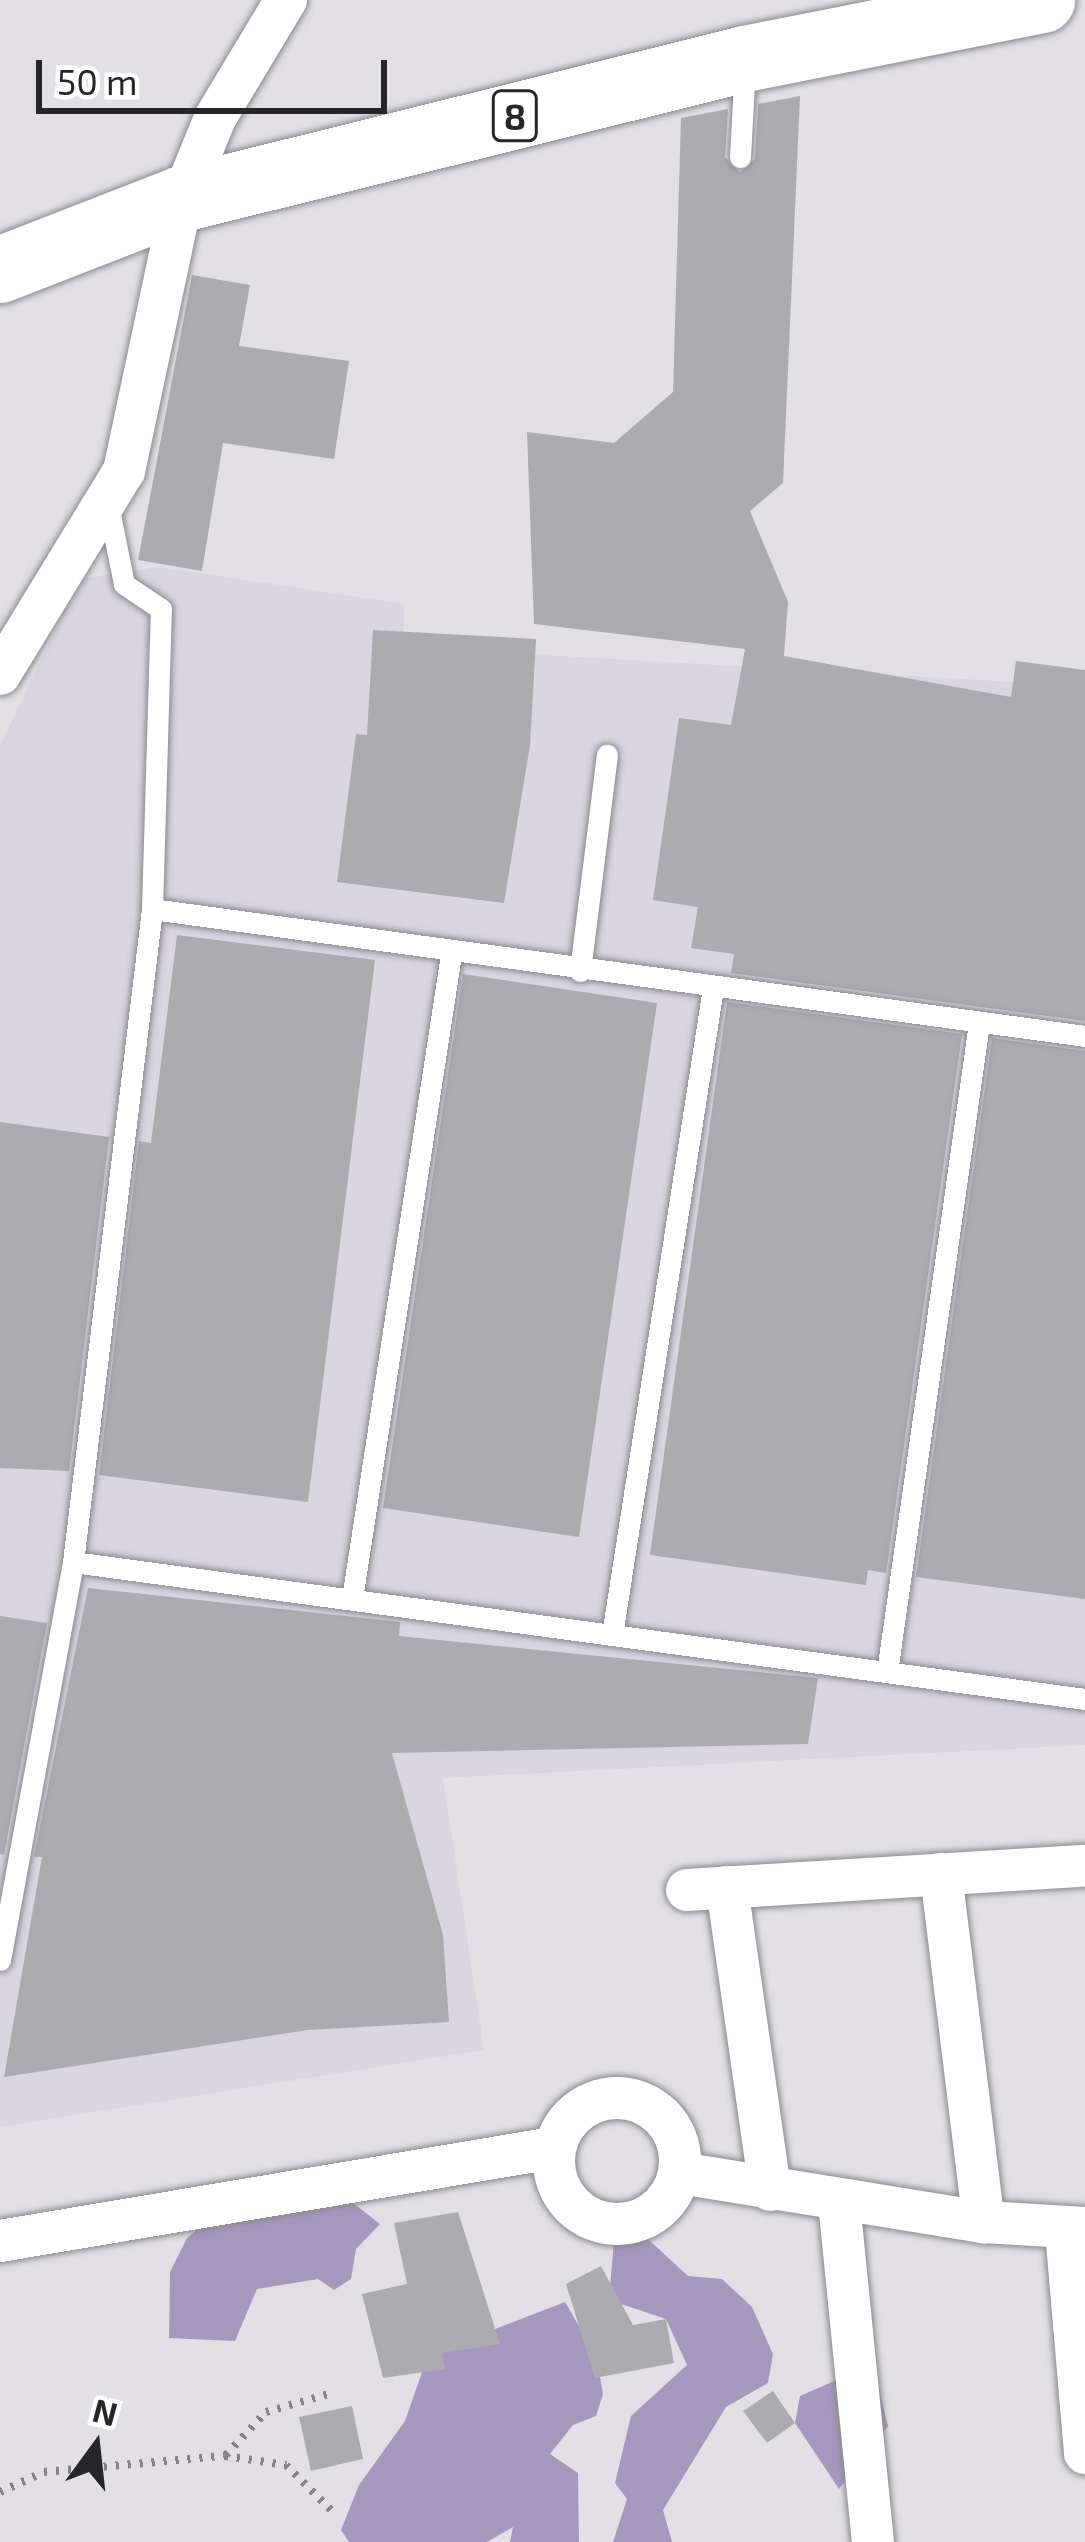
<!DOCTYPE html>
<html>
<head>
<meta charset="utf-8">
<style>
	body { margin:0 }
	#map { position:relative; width:1085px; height:2542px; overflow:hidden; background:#e2e0e5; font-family:"Exo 2",sans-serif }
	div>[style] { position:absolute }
	.built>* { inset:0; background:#d9d5e1 }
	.forest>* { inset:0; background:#a598bf }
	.building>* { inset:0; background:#acabaf }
	.path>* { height:8px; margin-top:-4px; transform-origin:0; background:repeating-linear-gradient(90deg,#858387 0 3px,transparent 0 12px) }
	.roads { filter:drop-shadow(0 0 3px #8b8a8e) drop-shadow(0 0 3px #8b8a8e) }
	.lane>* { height:21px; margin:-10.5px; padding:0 10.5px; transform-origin:10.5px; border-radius:10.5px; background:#fff }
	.street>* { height:42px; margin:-21px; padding:0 21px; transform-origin:21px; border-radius:21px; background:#fff }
	.street>.ring { margin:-21px; padding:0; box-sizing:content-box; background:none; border:42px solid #fff; border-radius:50% }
	.highway>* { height:66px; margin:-33px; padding:0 33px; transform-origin:33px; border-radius:33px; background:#fff }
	span { translate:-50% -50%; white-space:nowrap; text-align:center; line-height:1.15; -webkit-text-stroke:12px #fff; paint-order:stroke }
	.shield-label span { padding:3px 9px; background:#fff; border:3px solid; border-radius:9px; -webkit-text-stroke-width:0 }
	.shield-label { font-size:36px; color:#262527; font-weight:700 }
	.north { position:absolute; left:36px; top:2386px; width:120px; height:120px; -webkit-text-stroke:9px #fff; paint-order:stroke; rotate:15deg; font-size:33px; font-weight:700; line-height:48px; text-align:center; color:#262527 }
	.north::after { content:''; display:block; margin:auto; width:42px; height:54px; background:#262527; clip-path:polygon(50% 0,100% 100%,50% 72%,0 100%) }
	.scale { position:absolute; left:36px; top:60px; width:351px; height:54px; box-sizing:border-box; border:6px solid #262527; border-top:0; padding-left:15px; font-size:36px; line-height:42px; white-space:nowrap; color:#262527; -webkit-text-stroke:9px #fff; paint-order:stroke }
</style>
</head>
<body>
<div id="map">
	<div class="built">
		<i style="clip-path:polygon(159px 567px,404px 604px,403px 647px,1085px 686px,1085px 1745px,443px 1778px,484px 2050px,0 2127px,0 746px,80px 579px)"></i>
	</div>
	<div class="forest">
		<i style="clip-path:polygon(339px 2192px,380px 2224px,356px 2249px,351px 2279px,334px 2290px,318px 2279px,257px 2289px,235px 2341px,169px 2338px,170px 2272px,187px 2238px,236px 2197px)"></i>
		<i style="clip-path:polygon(615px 2228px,637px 2229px,688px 2276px,722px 2279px,752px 2307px,773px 2354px,768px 2383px,726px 2407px,663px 2510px,672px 2542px,613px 2542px,627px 2499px,615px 2483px,631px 2416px,687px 2365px,666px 2319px,609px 2300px)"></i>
		<i style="clip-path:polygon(565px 2302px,596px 2355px,603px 2394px,596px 2416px,573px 2425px,550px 2454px,578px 2473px,579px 2542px,510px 2542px,513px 2527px,487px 2542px,349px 2542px,341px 2530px,359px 2485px,405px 2421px,428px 2355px)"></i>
		<i style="clip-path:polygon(873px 2364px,888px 2426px,839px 2489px,795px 2423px,800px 2396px)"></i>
	</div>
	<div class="building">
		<i style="clip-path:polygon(800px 96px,783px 483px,750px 511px,788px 602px,784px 656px,1011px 697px,1016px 661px,1085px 670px,1085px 1021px,731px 973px,734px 954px,691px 948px,698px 907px,653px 900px,679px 718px,731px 725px,745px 649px,534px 624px,527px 432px,614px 443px,673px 392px,681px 118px,728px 109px,725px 157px,740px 172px,755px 159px,758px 104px)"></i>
		<i style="clip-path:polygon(192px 275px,250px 285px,239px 346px,349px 361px,334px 459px,223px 443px,202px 571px,138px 560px)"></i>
		<i style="clip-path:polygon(373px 630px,536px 639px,530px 745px,504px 903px,337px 882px,356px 734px,367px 735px)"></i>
		<i style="clip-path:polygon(177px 935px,375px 960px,308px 1502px,99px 1475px,139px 1141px,151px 1143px)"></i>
		<i style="clip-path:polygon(463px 974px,657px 1003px,579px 1537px,383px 1508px)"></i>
		<i style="clip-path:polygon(727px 1002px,962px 1034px,886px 1573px,868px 1570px,866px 1585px,650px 1555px)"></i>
		<i style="clip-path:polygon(992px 1038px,1085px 1051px,1085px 1599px,916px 1577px)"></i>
		<i style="clip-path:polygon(0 1122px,109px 1137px,69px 1471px,0 1468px)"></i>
		<i style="clip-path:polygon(88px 1588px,400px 1622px,399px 1636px,818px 1678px,808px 1744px,392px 1753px,443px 1935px,449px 2022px,308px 2030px,4px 2077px,42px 1857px,34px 1857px)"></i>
		<i style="clip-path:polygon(0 1616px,47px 1623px,4px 1855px,0 1854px)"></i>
		<i style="clip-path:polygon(458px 2212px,500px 2344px,442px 2353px,445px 2369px,383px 2378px,362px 2294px,407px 2284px,394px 2223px)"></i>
		<i style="clip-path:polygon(601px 2266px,633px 2325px,666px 2319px,674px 2363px,595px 2378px,566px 2284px)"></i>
		<i style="clip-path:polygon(773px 2391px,795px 2423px,767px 2443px,743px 2411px)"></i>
		<i style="clip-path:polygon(352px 2406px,363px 2459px,311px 2471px,299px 2417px)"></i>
	</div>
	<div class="path">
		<i style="left:226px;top:2455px;width:59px;rotate:-47.1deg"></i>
		<i style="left:266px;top:2412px;width:69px;rotate:-16.1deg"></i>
		<i style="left:0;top:2492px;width:48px;rotate:-24.4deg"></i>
		<i style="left:44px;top:2472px;width:182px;rotate:-5.1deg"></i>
		<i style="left:225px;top:2456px;width:62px;rotate:8.4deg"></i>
		<i style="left:286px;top:2465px;width:69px;rotate:45deg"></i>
	</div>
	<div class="roads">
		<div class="lane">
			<i style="left:740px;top:157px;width:91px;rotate:-86.9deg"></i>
			<i style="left:152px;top:909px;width:942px;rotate:7.75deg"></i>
			<i style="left:580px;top:971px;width:218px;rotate:-82.9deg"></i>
			<i style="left:73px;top:1562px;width:1021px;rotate:7.71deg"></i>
			<i style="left:352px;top:1599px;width:653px;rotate:-81.27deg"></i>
			<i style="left:612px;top:1635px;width:655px;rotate:-81.13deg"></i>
			<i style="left:887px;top:1672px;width:655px;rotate:-81.93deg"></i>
			<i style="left:0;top:1960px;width:405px;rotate:-79.6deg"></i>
			<i style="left:73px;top:1562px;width:658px;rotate:-83.1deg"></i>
			<i style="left:152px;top:909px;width:300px;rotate:-88.3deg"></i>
			<i style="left:161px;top:609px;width:45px;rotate:-146deg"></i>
			<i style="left:124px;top:584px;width:81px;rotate:-101.4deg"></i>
		</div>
		<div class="street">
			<i style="left:0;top:674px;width:238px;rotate:-58.6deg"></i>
			<i style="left:124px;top:471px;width:278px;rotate:-78deg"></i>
			<i style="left:182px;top:199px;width:87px;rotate:-67.8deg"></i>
			<i style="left:215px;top:118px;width:138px;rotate:-59deg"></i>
			<i style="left:941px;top:1874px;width:351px;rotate:83deg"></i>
			<i style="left:727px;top:1887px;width:306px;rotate:81.9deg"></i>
			<i style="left:687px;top:1890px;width:399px;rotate:-3.5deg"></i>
			<i class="ring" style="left:554px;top:2098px;width:84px;height:84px"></i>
			<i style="left:680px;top:2173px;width:308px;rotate:9.2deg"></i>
			<i style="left:984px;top:2222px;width:101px;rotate:3.4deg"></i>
			<i style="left:839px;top:2202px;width:342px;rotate:84.3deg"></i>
			<i style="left:1066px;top:2231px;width:223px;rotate:85.1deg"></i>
			<i style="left:0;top:2241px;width:561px;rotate:-9.55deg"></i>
		</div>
		<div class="highway">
			<i style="left:0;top:270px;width:195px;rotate:-21.3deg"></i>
			<i style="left:182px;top:199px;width:580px;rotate:-13.96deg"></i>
			<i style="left:745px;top:59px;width:303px;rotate:-11.2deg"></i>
		</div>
	</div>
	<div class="shield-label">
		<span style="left:515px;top:116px">8</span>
	</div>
	<div class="north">N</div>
	<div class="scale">50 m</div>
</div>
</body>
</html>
